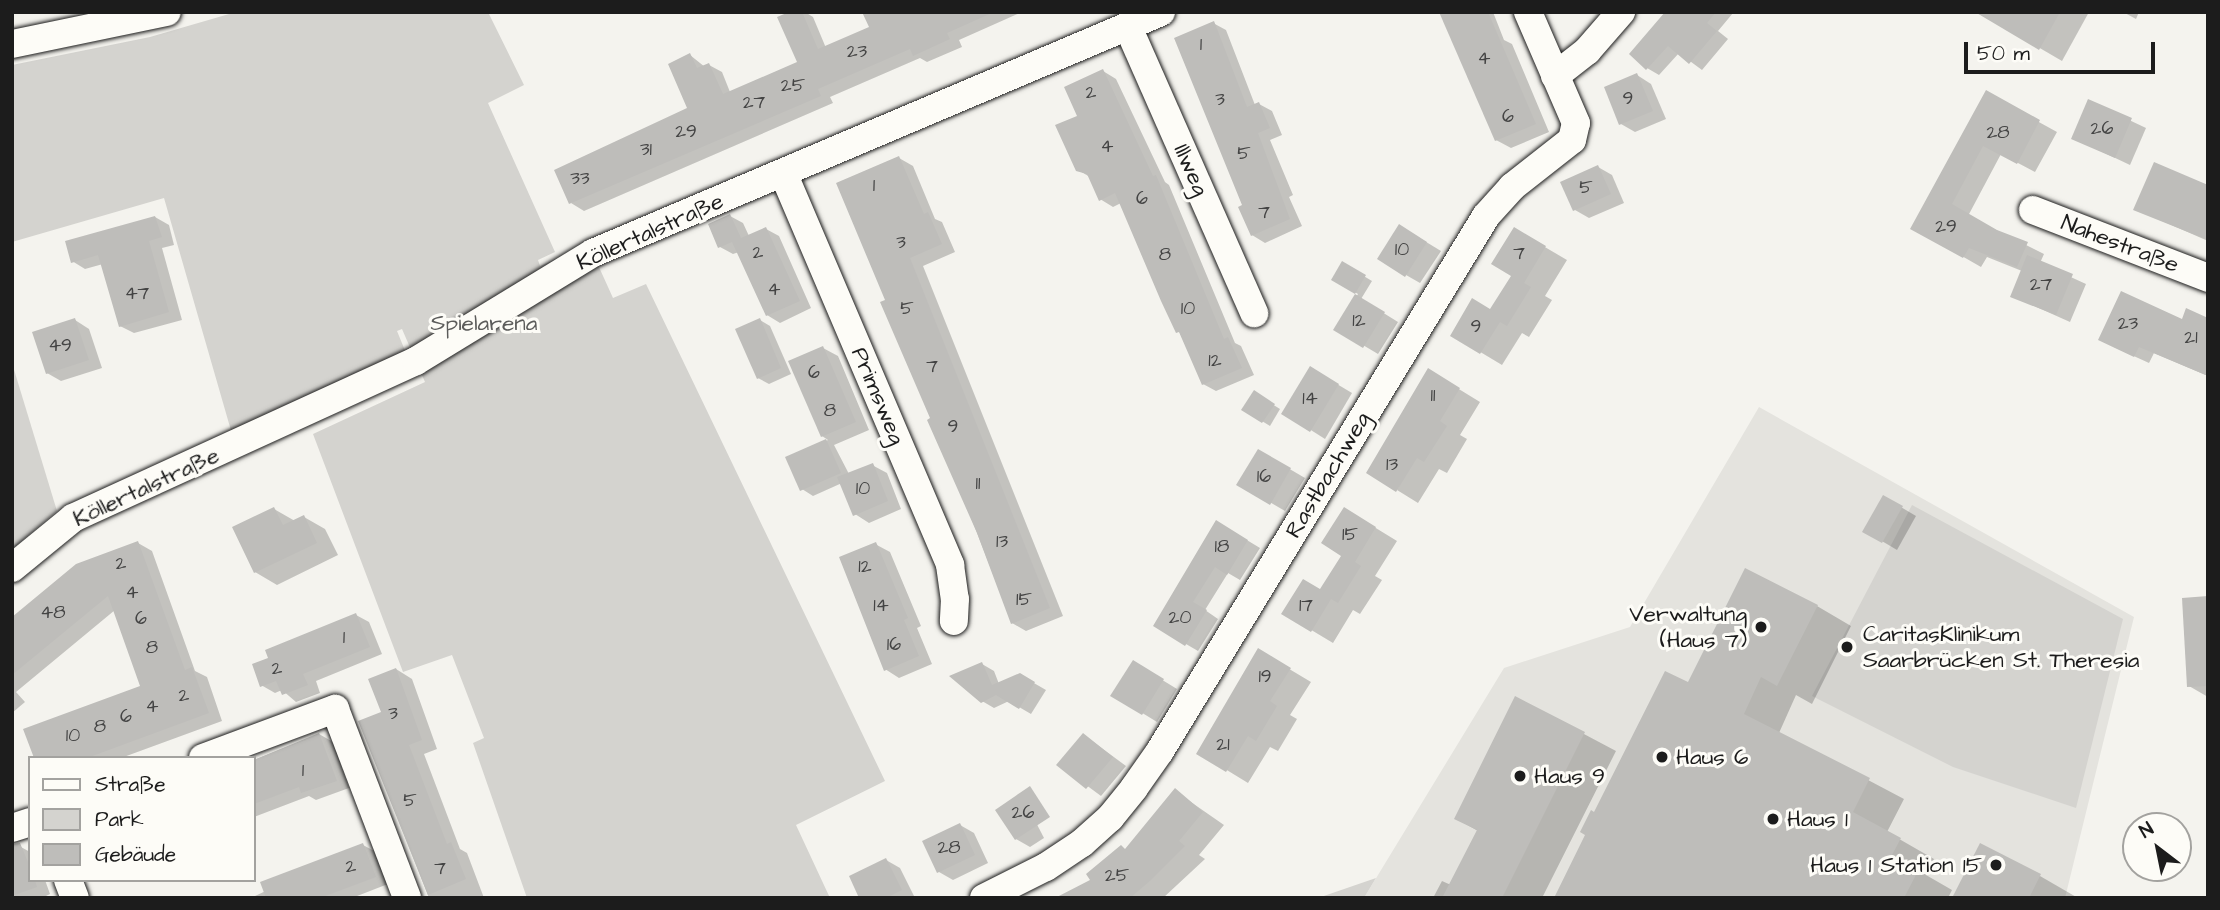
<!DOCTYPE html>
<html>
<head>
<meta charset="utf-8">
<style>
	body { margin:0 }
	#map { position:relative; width:2220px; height:910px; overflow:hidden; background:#f4f3ee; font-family:"Architects Daughter",sans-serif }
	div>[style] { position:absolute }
	.built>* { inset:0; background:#e4e3de }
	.green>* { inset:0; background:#d4d3cf }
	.shadow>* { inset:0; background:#0003 }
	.building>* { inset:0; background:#bebdba }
	.roads { filter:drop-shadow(0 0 2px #1c1c1c) drop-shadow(0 0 2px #1c1c1c) }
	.minor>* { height:28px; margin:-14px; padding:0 14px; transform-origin:14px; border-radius:14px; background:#fdfcf7 }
	.dots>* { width:19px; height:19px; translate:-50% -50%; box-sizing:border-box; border:4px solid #fdfcf7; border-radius:50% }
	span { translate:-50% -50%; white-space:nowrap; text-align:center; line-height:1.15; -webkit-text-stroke:6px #fdfcf7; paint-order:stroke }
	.number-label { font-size:19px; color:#444 }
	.number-label span { -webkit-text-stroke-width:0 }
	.street-label { font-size:23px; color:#1c1c1c }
	.park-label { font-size:23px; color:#5c5c5b }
	.poi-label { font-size:23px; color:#1c1c1c }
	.right { translate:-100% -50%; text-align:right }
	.left { translate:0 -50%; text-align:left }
	.frame { position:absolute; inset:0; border:14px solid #1c1c1c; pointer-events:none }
	.legend { position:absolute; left:28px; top:756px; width:228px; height:126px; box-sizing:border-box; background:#fdfcf7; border:2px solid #a3a29f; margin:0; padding:9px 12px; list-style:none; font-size:21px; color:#1c1c1c }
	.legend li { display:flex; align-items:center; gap:14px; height:35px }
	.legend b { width:35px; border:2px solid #a3a29f }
	.north { position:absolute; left:2122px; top:812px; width:70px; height:70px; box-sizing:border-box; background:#fdfcf7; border:2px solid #a3a29f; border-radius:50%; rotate:328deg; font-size:19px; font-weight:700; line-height:28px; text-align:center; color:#1c1c1c }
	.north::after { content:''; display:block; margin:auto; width:24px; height:32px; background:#1c1c1c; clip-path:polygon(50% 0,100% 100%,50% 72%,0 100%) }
	.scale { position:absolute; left:1964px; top:42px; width:191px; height:32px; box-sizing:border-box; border:4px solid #1c1c1c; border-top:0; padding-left:9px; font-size:21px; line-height:24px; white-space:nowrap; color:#1c1c1c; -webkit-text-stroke:5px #fdfcf7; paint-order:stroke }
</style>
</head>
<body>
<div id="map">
	<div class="built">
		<i style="clip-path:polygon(1759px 407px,2134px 617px,2065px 898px,1364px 898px,1504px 668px,1630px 627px)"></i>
	</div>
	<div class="green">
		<i style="clip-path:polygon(236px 12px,488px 12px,524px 85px,488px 103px,555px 252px,538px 260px,540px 266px,589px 245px,613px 298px,646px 284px,885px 781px,796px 825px,830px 898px,527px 898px,473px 743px,484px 738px,452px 655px,403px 672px,313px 434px,425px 382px,402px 329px,397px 331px,406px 353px,232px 434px,164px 198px,12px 242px,12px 65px,150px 37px)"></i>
		<i style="clip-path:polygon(12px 363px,57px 511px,12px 549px)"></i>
		<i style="clip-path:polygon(1912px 505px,2123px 619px,2076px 808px,1953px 767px,1812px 696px)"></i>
		<i style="clip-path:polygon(1376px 878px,1364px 898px,1318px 898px)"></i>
	</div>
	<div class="shadow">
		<i style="clip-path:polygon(793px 12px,805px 12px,813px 17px,826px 48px,912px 12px,1022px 12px,959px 40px,962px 47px,927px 62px,920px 58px,830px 97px,833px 103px,584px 211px,571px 203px,690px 109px,690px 55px,705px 67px,709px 65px,722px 72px,730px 92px,799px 62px)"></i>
		<i style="clip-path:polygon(1440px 12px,1493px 12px,1504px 40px,1512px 44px,1549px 132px,1511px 148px,1496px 140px)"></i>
		<i style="clip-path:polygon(1668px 12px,1733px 13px,1718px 31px,1728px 39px,1702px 70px,1679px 53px,1659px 75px,1647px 68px)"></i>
		<i style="clip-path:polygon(2003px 12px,2089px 12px,2062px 61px,1997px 23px)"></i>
		<i style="clip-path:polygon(2123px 12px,2139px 12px,2136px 19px)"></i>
		<i style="clip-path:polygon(1213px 23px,1226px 30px,1255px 105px,1259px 104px,1272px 111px,1282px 135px,1270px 140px,1293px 195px,1289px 197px,1302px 226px,1265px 243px,1252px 235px,1245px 206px)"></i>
		<i style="clip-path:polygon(1103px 71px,1116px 79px,1165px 182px,1169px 185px,1235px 343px,1241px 346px,1254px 375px,1216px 391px,1203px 384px,1121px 203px,1113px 207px,1100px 199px,1090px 177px,1078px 170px,1080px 117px)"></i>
		<i style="clip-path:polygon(1637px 75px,1651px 84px,1666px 119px,1635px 132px,1621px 124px)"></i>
		<i style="clip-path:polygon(1986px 93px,2057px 132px,2035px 172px,2001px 154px,1968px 216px,2044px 254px,2040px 263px,2086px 284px,2070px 322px,2012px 296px,2022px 271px,1987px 257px,1981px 267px,1913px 228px)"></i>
		<i style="clip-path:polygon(2089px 101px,2146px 128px,2130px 165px,2073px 138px)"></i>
		<i style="clip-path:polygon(899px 158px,913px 166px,935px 219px,942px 222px,955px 252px,923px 266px,1063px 616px,1026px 631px,1012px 623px,887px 301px)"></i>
		<i style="clip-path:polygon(1598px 167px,1612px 175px,1624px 203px,1589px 218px,1575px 210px)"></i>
		<i style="clip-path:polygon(2208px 187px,2208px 241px,2135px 209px)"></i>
		<i style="clip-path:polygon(730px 216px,743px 223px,749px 236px,766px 229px,779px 236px,811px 308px,780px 323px,767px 315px,739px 252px,733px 254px,720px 247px)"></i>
		<i style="clip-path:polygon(155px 217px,169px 225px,174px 245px,162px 248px,182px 320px,134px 333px,120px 326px,103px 264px,85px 269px,72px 261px)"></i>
		<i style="clip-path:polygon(1514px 229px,1567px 260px,1545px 296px,1552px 300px,1529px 337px,1522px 333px,1502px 365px,1452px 335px,1491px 311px,1513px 275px)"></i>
		<i style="clip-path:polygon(1413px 234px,1441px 251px,1420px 283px,1406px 275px)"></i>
		<i style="clip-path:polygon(1342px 263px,1372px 281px,1361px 299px,1398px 322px,1378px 354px,1336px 329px,1358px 294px,1333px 279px)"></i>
		<i style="clip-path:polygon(2208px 319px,2208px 376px,2154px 353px,2149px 363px,2114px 347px,2183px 322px)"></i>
		<i style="clip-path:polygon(75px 320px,89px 329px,102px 368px,61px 381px,47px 373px)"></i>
		<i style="clip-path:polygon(760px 320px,770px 326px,791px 374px,769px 384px,758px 378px)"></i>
		<i style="clip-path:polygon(823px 348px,838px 356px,869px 430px,834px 445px,849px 474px,872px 465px,887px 473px,901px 509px,869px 523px,855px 514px,842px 483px,813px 496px,802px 489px,788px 458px,828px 440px,822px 436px)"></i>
		<i style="clip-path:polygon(1310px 368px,1352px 393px,1325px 439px,1284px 413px)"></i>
		<i style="clip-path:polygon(1449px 383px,1480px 402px,1460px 435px,1467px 439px,1447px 473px,1439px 469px,1418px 503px,1397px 490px)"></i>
		<i style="clip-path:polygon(1254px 393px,1280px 409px,1270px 426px,1244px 410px)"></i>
		<i style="clip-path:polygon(1259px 451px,1305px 478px,1285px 511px,1239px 484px)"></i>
		<i style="clip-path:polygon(1884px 497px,1916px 516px,1897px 550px,1865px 531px)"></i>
		<i style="clip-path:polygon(274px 509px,295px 521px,304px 517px,325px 529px,338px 555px,277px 585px,255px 572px)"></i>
		<i style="clip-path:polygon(1217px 522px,1260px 548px,1240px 580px,1228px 573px,1205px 610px,1218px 619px,1198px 651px,1155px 626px)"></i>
		<i style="clip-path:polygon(1366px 522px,1397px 541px,1375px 576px,1382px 580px,1360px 614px,1353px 610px,1333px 643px,1283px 613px,1321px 591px)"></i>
		<i style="clip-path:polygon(138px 543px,152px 551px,195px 671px,207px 677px,222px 721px,121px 758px,36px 758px,142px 687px,115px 610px,16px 692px,25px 702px,12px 713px,12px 619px)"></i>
		<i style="clip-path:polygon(875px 544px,890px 552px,921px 626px,917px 628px,932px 664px,899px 678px,885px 669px)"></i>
		<i style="clip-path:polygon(2208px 598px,2208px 697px,2189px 686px)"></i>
		<i style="clip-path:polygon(1817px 606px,1851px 626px,1812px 704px,1796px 695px,1779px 733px,1904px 799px,1887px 832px,1934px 859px,1926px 875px,1952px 890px,1948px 898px,1556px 898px,1595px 815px,1689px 685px)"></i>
		<i style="clip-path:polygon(356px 615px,369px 622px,382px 654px,316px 681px,320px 693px,296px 702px,282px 690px,275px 693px,261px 685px)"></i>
		<i style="clip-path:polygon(1259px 651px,1311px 682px,1290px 715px,1297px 719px,1278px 751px,1270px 747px,1248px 783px,1199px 753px)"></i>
		<i style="clip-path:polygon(1133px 662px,1177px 689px,1157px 722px,1113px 695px)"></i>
		<i style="clip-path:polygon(982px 664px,994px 671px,999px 684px,1020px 675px,1046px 690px,1031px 714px,1009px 701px,994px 708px,982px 701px)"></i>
		<i style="clip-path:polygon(396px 669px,412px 679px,437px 749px,424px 754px,460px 849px,467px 853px,484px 898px,429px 898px,360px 722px,383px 713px)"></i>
		<i style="clip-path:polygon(1516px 698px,1616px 751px,1542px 898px,1433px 898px,1442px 881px,1451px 885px,1478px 831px,1457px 819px)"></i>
		<i style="clip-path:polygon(319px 734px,333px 742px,349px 788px,316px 800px,309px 796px,254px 817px,254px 760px)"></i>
		<i style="clip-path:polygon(1084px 735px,1126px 766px,1101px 796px,1059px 765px)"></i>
		<i style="clip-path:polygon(1175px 791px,1224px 825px,1199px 855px,1205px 859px,1163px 898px,1107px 898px,1126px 850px)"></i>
		<i style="clip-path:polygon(1028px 807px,1044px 838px,1030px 847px,1016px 839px)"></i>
		<i style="clip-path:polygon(960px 825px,974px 833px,988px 863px,953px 880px,939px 872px)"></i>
		<i style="clip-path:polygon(363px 845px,376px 852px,388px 884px,352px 898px,251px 898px)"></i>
		<i style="clip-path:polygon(21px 847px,30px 852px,30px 880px,45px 880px,50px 894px,42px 898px,12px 898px,12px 851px)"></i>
		<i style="clip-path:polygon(886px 860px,900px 868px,915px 898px,861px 898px)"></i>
		<i style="clip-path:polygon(2040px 876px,2078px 898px,1954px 898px)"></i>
	</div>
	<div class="building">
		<i style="clip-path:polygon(789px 12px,802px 12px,818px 49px,869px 27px,862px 12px,994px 12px,947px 33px,950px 39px,913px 56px,910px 49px,818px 89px,821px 96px,569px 204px,554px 170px,687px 108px,668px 64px,690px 53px,697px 68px,709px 63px,723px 94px,797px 62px,777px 17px)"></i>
		<i style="clip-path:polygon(1439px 12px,1488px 12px,1536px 124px,1495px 141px)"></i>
		<i style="clip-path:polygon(1665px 12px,1716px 12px,1707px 23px,1717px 31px,1689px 64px,1668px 46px,1646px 70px,1629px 54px)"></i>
		<i style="clip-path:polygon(1975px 12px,2060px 12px,2039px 50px)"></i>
		<i style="clip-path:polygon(1214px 21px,1247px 107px,1259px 102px,1270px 128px,1258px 133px,1290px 219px,1251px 236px,1238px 207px,1242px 205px,1174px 38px)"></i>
		<i style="clip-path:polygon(1103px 69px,1153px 176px,1156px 175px,1224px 339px,1228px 337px,1242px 368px,1202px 385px,1179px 332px,1176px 333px,1161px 301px,1115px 193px,1099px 201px,1087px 174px,1076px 171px,1055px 125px,1077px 116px,1064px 87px)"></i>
		<i style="clip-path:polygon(1637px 73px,1653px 111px,1619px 125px,1604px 87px)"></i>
		<i style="clip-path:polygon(1986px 90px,2040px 120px,2017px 164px,1983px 146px,1952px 204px,1997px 230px,2028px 242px,2017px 267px,1969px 248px,1963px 258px,1910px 229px)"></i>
		<i style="clip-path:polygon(2088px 99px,2132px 118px,2115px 158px,2071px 139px)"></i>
		<i style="clip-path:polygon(899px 156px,924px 214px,928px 212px,942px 244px,910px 258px,1050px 608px,1011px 624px,977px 533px,927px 420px,930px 418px,880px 302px,885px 300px,836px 183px)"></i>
		<i style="clip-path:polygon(2154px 162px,2208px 185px,2208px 240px,2133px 210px)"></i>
		<i style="clip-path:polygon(1598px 165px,1611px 194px,1573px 211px,1560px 182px)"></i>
		<i style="clip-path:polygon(730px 214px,741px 238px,766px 227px,800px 301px,766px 316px,732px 242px,718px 248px,708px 224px)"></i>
		<i style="clip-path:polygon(155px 216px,162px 237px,149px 241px,169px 312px,119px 327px,98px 255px,71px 263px,65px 241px)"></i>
		<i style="clip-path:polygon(1399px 224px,1427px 242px,1405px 277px,1377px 259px)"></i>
		<i style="clip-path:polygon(1514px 227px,1546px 246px,1524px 283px,1531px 287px,1507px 326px,1500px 322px,1480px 354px,1450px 336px,1472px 298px,1490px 309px,1511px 276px,1491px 264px)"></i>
		<i style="clip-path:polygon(2027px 255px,2073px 274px,2056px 315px,2010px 297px)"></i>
		<i style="clip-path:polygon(1342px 261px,1366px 275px,1355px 294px,1331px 280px)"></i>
		<i style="clip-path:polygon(2121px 291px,2182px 319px,2186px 308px,2208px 318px,2208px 376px,2139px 347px,2134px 357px,2098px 340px)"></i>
		<i style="clip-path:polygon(1355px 294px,1385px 312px,1363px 348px,1333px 330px)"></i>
		<i style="clip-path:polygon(75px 318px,89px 360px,46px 374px,32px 332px)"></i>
		<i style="clip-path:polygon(760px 318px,781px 368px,757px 379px,735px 329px)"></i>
		<i style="clip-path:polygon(823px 346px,856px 422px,821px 437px,788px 361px)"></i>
		<i style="clip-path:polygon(1310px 366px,1339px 384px,1310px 432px,1281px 414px)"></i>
		<i style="clip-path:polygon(1428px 368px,1460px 388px,1440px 421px,1447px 426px,1424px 462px,1417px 458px,1396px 492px,1366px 473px)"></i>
		<i style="clip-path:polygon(1254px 390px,1275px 404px,1262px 423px,1241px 410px)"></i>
		<i style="clip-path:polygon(826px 439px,841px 473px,800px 491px,785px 457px)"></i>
		<i style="clip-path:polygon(1258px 449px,1291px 468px,1270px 505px,1236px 485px)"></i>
		<i style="clip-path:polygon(873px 463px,888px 501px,853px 516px,837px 477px)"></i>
		<i style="clip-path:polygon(1883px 495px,1903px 506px,1882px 543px,1862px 532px)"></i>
		<i style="clip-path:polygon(274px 507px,283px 525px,304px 515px,317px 543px,254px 573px,232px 527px)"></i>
		<i style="clip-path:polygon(1344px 507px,1376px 527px,1355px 562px,1361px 566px,1338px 603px,1331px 599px,1311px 632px,1281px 614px,1303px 579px,1320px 589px,1341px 556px,1321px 543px)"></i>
		<i style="clip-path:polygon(1216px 520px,1248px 540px,1227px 575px,1215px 567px,1193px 602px,1207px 610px,1185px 646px,1153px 626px)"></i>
		<i style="clip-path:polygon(138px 541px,185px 670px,192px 667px,209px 713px,87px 758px,34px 758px,23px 729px,140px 686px,108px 596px,12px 675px,12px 617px,76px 564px)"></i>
		<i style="clip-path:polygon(876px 542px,908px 618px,904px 620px,919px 656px,884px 671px,839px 557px)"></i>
		<i style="clip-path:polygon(1745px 568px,1818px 605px,1777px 686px,1761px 677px,1744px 714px,1870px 778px,1853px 812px,1901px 838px,1892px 855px,1919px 869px,1904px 898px,1554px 898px,1585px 835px,1580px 832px,1591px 810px,1594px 812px,1665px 671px,1688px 682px)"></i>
		<i style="clip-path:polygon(2208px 596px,2208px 686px,2187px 687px,2182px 598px)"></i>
		<i style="clip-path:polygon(356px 613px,370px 647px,303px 674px,308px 685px,282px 695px,276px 681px,260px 687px,252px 664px,268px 658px,265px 650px)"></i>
		<i style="clip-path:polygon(1258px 648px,1291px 668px,1270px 701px,1277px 706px,1256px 741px,1248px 736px,1226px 772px,1196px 754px)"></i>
		<i style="clip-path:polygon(1133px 660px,1164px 679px,1142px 715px,1110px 696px)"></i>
		<i style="clip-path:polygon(982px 662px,992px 685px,1020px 673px,1035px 682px,1019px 709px,996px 695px,981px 703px,949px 676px)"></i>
		<i style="clip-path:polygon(396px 668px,422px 740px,409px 745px,447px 844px,451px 842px,466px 879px,428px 895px,358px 721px,381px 712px,368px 679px)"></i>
		<i style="clip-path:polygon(1515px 696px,1585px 732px,1502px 898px,1442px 898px,1477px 830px,1454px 819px)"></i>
		<i style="clip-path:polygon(319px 733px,337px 781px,301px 793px,299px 787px,254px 804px,254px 760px)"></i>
		<i style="clip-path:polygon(1083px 733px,1113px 757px,1086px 789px,1056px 765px)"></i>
		<i style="clip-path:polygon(1030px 786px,1050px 817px,1015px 840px,995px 810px)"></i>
		<i style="clip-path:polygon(1175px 788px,1203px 812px,1179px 841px,1185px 846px,1151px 880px,1130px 898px,1055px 898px,1090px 880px,1086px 874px,1121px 845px,1125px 849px)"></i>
		<i style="clip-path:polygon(960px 823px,975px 855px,937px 873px,922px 841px)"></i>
		<i style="clip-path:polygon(20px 843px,30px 867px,30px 880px,35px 880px,37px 887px,12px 896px,12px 844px)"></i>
		<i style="clip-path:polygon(363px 843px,376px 877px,320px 898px,266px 898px,260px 882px)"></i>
		<i style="clip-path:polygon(1980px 843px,2041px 874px,2029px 898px,1952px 898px)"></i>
		<i style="clip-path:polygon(886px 858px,902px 890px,886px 898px,859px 898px,849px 876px)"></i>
	</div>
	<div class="roads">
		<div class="minor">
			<i style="left:1128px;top:27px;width:313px;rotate:66.2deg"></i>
			<i style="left:12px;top:44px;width:158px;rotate:-11.7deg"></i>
			<i style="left:1555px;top:76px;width:41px;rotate:-38deg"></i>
			<i style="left:1587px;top:51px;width:52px;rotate:-48.9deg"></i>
			<i style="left:784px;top:175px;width:424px;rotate:66.9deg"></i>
			<i style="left:950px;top:565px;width:34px;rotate:82deg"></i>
			<i style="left:955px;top:599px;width:22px;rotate:93deg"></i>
			<i style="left:2033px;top:210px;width:188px;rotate:21.2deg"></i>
			<i style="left:12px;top:568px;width:79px;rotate:-39.3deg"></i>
			<i style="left:73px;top:518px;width:377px;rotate:-24.6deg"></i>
			<i style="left:416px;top:361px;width:207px;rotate:-31.4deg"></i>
			<i style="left:593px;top:253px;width:617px;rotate:-22.99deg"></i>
			<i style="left:203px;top:758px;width:141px;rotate:-20.4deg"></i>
			<i style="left:335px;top:709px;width:202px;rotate:69.1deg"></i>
			<i style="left:12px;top:828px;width:19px;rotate:-18deg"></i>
			<i style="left:68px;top:880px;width:19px;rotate:69deg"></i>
			<i style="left:984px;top:898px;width:69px;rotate:-26.6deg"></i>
			<i style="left:1046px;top:867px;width:43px;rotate:-33.7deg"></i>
			<i style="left:1082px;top:843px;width:38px;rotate:-42deg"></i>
			<i style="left:1110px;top:818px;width:38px;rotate:-51deg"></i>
			<i style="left:1134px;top:788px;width:45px;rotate:-54.9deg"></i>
			<i style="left:1160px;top:751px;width:626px;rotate:-58.64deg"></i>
			<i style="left:1486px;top:216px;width:39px;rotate:-48deg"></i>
			<i style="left:1512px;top:187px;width:76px;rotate:-38.1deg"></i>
			<i style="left:1572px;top:140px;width:17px;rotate:-77deg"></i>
			<i style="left:1576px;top:123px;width:121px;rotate:-113.4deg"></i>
		</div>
	</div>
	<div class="dots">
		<i style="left:1761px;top:627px;background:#1c1c1c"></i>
		<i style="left:1847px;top:647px;background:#1c1c1c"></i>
		<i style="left:1662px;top:757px;background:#1c1c1c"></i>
		<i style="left:1520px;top:776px;background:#1c1c1c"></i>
		<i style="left:1773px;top:819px;background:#1c1c1c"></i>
		<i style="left:1996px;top:865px;background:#1c1c1c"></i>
	</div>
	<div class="number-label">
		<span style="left:1201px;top:45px">1</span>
		<span style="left:857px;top:52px">23</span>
		<span style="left:1484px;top:59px">4</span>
		<span style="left:793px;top:86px">25</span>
		<span style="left:1091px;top:93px">2</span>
		<span style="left:1628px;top:99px">9</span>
		<span style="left:1220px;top:100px">3</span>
		<span style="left:754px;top:103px">27</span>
		<span style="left:1508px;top:117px">6</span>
		<span style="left:2102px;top:129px">26</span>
		<span style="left:686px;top:132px">29</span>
		<span style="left:1998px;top:133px">28</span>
		<span style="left:1107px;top:147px">4</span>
		<span style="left:646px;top:150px">31</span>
		<span style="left:1244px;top:154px">5</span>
		<span style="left:580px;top:179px">33</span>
		<span style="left:874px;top:186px">1</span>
		<span style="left:1586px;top:188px">5</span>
		<span style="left:1142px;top:199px">6</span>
		<span style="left:1264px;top:213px">7</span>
		<span style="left:1946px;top:227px">29</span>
		<span style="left:901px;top:243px">3</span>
		<span style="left:1402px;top:250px">10</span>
		<span style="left:758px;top:253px">2</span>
		<span style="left:1519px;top:254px">7</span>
		<span style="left:1165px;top:255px">8</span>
		<span style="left:2041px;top:285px">27</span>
		<span style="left:774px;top:290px">4</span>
		<span style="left:137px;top:294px">47</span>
		<span style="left:907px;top:309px">5</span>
		<span style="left:1188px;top:309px">10</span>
		<span style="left:1359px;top:321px">12</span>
		<span style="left:2128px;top:324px">23</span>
		<span style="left:1476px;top:327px">9</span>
		<span style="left:2191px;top:338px">21</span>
		<span style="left:60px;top:346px">49</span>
		<span style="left:1215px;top:361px">12</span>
		<span style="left:932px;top:367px">7</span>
		<span style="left:814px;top:373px">6</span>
		<span style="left:1433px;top:396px">11</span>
		<span style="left:1310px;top:399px">14</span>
		<span style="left:830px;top:411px">8</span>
		<span style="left:953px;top:427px">9</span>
		<span style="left:1392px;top:465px">13</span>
		<span style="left:1264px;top:477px">16</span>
		<span style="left:978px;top:484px">11</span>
		<span style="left:863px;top:489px">10</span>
		<span style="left:1350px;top:535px">15</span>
		<span style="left:1002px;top:542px">13</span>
		<span style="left:1222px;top:547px">18</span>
		<span style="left:121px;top:564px">2</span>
		<span style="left:865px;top:567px">12</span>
		<span style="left:132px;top:593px">4</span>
		<span style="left:1024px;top:600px">15</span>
		<span style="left:881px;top:606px">14</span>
		<span style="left:1306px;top:606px">17</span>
		<span style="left:53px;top:613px">48</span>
		<span style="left:1180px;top:618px">20</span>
		<span style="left:141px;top:619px">6</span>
		<span style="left:344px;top:638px">1</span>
		<span style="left:894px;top:645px">16</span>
		<span style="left:152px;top:648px">8</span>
		<span style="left:277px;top:669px">2</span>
		<span style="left:1265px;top:677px">19</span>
		<span style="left:184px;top:696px">2</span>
		<span style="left:152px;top:707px">4</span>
		<span style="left:393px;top:714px">3</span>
		<span style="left:126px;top:717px">6</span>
		<span style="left:100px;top:727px">8</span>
		<span style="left:73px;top:736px">10</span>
		<span style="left:1223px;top:745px">21</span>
		<span style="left:303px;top:771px">1</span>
		<span style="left:410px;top:801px">5</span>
		<span style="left:1023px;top:813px">26</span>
		<span style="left:949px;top:848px">28</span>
		<span style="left:351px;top:867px">2</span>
		<span style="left:440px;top:869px">7</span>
		<span style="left:1117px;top:876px">25</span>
	</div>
	<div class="street-label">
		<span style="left:1191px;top:170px;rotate:66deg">Illweg</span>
		<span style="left:650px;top:232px;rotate:-24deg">Köllertalstraße</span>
		<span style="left:2120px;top:244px;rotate:21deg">Nahestraße</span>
		<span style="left:878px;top:396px;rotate:67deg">Primsweg</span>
		<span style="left:1328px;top:475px;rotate:-59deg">Rastbachweg</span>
		<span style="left:146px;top:487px;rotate:-25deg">Köllertalstraße</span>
	</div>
	<div class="park-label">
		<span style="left:484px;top:323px">Spielarena</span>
	</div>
	<div class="poi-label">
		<span class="right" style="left:1747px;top:627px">Verwaltung<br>(Haus 7)</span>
		<span class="left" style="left:1863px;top:647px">CaritasKlinikum<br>Saarbrücken St. Theresia</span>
		<span class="left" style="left:1676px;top:757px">Haus 6</span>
		<span class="left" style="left:1534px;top:776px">Haus 9</span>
		<span class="left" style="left:1787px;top:819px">Haus 1</span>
		<span class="right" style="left:1982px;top:865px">Haus 1 Station 15</span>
	</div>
	<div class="frame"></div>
	<ul class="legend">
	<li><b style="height:9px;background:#fdfcf7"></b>Straße</li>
	<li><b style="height:19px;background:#d4d3cf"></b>Park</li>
	<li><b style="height:19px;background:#bebdba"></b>Gebäude</li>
	</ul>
	<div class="north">N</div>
	<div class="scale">50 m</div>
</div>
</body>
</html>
